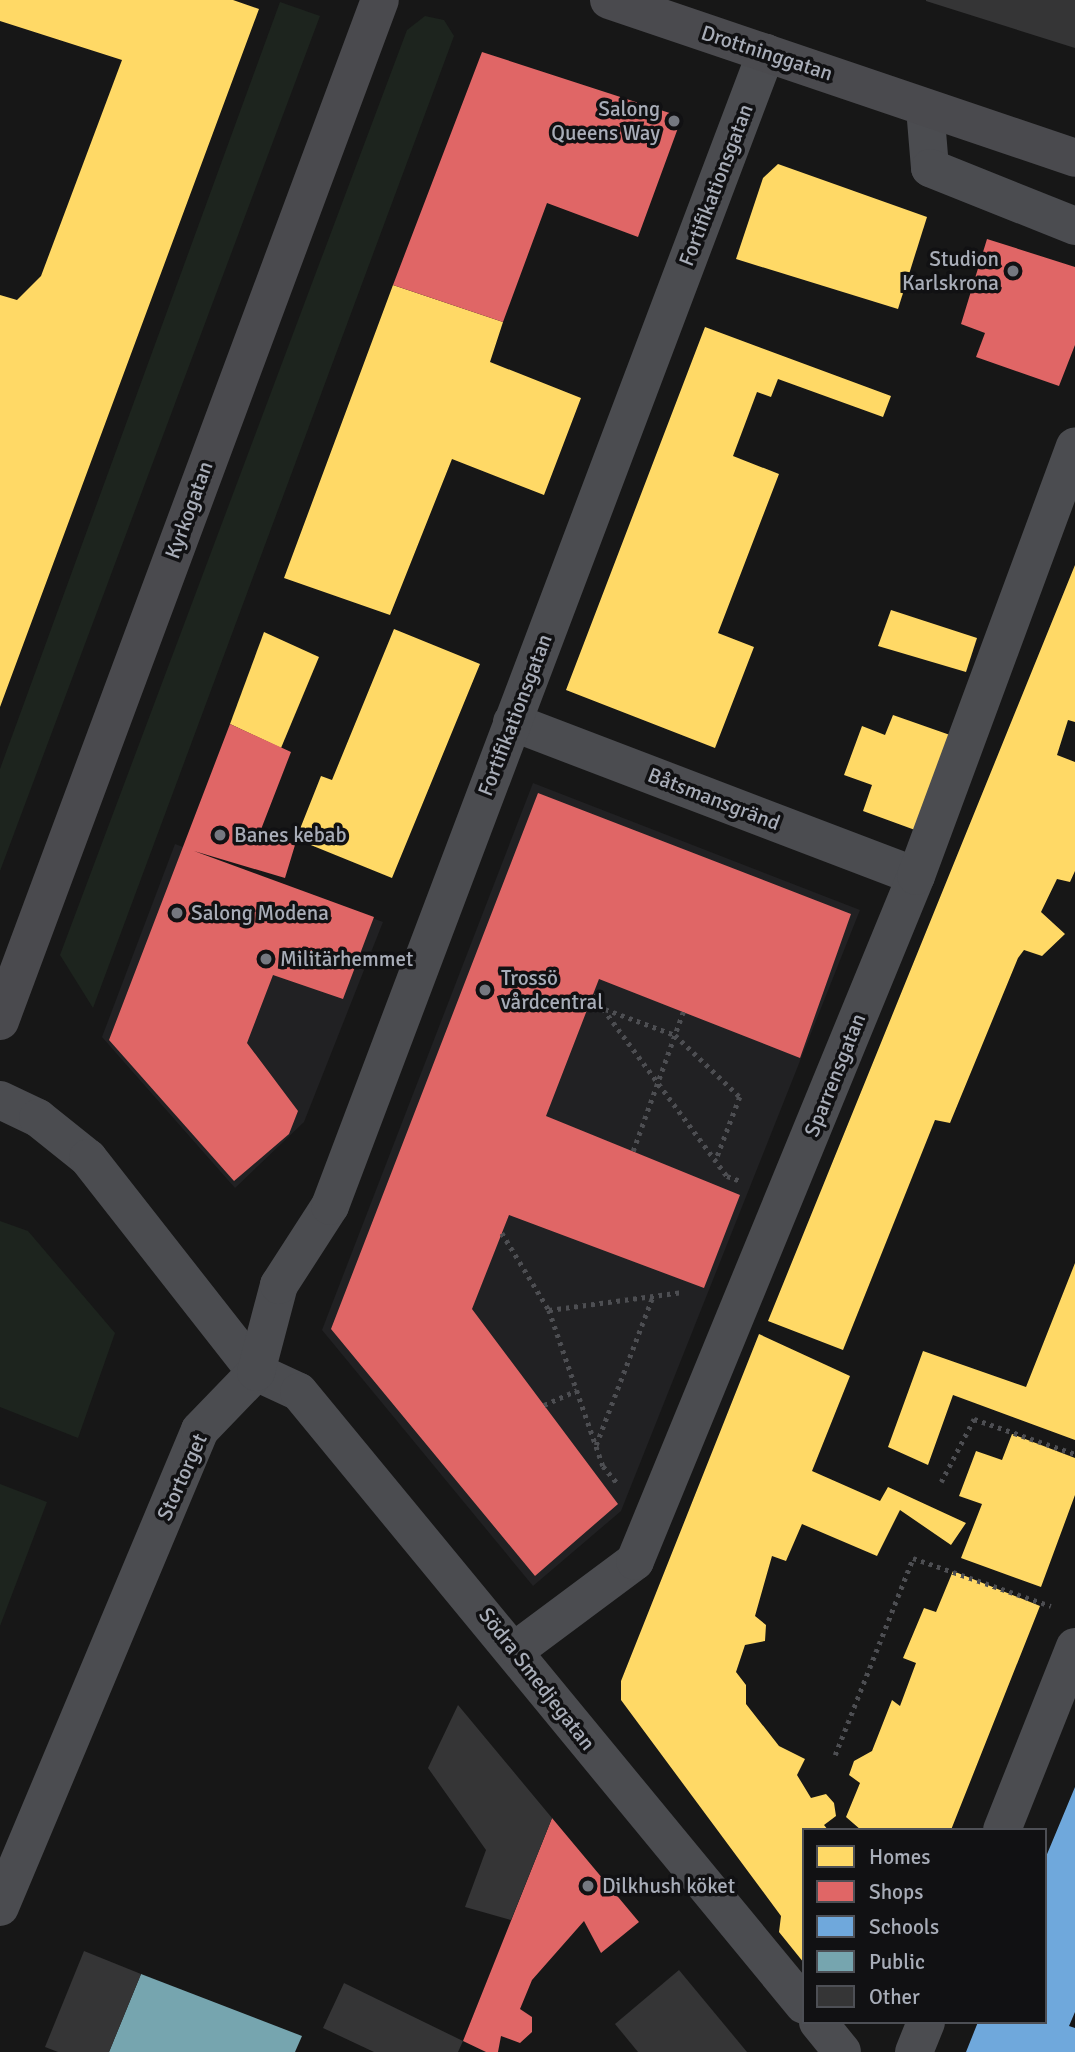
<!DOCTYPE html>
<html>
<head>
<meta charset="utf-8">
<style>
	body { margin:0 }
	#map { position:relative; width:1075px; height:2052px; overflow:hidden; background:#171717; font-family:Signika,sans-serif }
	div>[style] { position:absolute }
	.built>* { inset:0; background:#212123 }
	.green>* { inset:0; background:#1d241e }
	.homes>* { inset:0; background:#ffd966 }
	.shops>* { inset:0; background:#e06666 }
	.schools>* { inset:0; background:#6fa8dc }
	.public>* { inset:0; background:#76a5af }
	.building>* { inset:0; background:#353536 }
	.path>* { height:4.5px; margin-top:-2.25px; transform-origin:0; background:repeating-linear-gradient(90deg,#4d4e52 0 3.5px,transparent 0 8.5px) }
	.street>* { height:38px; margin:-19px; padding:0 19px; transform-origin:19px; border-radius:19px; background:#4b4c50 }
	.secondary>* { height:38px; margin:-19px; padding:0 19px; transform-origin:19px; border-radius:19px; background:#4a4a4e }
	.dots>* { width:19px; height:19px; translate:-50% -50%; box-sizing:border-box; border:4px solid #111113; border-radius:50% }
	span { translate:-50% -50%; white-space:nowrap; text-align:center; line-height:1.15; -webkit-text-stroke:7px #111113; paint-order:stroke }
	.street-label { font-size:21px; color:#a8adb8 }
	.poi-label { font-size:21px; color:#a8adb8 }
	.right { translate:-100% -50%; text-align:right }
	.left { translate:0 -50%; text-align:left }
	.legend { position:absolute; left:802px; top:1828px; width:245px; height:196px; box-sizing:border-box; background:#111113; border:2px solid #4d4f55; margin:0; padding:9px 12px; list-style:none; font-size:21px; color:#a8adb8 }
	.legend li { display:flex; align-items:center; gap:14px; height:35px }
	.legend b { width:35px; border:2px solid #4d4f55 }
</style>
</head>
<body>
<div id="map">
	<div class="built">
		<i style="clip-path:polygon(533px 783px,860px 910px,621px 1511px,533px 1586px,322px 1330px)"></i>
		<i style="clip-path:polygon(175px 844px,383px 922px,304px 1122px,235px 1188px,102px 1037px)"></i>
	</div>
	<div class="green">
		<i style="clip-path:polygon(280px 2px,320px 16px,0 871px,0 769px)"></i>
		<i style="clip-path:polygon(425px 16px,444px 20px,454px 36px,93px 1008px,60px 955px,407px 30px)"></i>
		<i style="clip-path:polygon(0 1221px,28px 1231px,115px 1333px,78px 1438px,0 1407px)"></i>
		<i style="clip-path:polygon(0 1484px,47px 1502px,0 1626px)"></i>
	</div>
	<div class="homes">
		<i style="clip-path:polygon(0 0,233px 0,259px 9px,0 707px,0 295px,17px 300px,41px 276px,122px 60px,0 21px)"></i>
		<i style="clip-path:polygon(778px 164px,927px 217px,898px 309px,736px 259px,763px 178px)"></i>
		<i style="clip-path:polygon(393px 285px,503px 322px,490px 362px,581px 398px,544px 495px,452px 459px,390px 615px,284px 578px)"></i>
		<i style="clip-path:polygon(705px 327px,891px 396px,883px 417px,778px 379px,771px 397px,757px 392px,733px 456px,779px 474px,718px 633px,754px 647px,715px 748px,566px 690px)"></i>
		<i style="clip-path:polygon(1075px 565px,1075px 722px,1068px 720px,1057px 755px,1075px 762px,1075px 871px,1070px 882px,1057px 879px,1041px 912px,1065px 934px,1042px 956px,1024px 950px,1018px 958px,950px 1123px,935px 1120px,843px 1350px,768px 1321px)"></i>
		<i style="clip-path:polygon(891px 610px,977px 638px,966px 672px,878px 646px)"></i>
		<i style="clip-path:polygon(394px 629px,480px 664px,392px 878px,296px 839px,321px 776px,332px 780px)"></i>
		<i style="clip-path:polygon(264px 632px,319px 657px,281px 748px,230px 724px)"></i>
		<i style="clip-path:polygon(893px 715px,950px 735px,915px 830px,863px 811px,872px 785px,844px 775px,862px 726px,885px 735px)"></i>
		<i style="clip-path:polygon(1075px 1263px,1075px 1440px,953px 1395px,928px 1465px,888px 1447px,923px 1351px,1026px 1387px)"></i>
		<i style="clip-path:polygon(759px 1334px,850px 1376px,812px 1471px,880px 1501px,888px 1487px,966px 1523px,951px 1545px,900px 1510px,877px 1556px,802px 1524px,786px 1561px,772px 1556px,755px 1616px,766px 1625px,765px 1641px,745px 1645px,736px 1672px,746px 1685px,746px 1704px,779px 1746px,805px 1759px,797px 1775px,811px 1798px,826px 1794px,834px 1803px,836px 1816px,824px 1825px,828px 1830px,804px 1830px,804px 1963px,779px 1932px,781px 1916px,621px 1700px,621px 1681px)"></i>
		<i style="clip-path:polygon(1012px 1434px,1075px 1458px,1075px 1495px,1041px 1587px,961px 1558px,982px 1504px,959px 1496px,976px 1451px,1002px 1460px)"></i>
		<i style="clip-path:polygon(953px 1571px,1040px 1606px,951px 1830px,861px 1830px,846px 1817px,860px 1783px,849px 1775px,854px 1761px,872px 1751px,892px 1700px,900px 1706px,916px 1663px,903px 1658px,924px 1608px,936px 1612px)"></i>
	</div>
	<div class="shops">
		<i style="clip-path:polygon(482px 52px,682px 117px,638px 237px,547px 203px,503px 322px,393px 285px)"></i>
		<i style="clip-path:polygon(987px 239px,1075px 267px,1075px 345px,1059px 386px,976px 357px,985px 333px,961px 324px)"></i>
		<i style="clip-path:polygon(230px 724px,291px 752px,260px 832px,295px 845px,285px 878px,194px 851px,374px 917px,343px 999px,273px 975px,247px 1043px,298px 1111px,289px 1134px,234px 1181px,109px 1040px)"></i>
		<i style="clip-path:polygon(538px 793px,851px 914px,800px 1058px,599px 979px,546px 1116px,740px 1195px,704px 1288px,509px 1215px,472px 1309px,618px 1504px,535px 1576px,331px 1329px)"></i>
		<i style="clip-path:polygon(552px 1818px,639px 1922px,601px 1953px,584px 1921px,532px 1980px,520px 2009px,532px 2017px,532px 2032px,520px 2043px,501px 2036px,498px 2052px,486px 2052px,463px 2041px)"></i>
	</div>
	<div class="schools">
		<i style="clip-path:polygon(1075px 1787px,1075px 2012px,1069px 2026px,1075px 2028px,1075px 2052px,966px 2052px,978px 2022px,1045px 2022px,1045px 1859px)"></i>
	</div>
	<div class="public">
		<i style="clip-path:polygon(141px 1974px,302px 2036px,295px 2052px,109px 2052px)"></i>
	</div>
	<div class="building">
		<i style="clip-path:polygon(926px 0,1075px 0,1075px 48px,926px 1px)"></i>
		<i style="clip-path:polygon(458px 1705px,552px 1818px,511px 1920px,465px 1907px,486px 1850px,428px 1768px)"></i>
		<i style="clip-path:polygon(84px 1951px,141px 1974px,109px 2052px,58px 2052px,45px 2047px)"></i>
		<i style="clip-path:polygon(679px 1970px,747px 2052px,638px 2052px,615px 2024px)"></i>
		<i style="clip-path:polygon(344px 1983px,463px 2041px,458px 2052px,374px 2052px,323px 2028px)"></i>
	</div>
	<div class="path">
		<i style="left:593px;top:995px;width:225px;rotate:53.5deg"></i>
		<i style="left:727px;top:1176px;width:15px;rotate:20deg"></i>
		<i style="left:605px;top:1009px;width:75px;rotate:20.4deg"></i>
		<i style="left:675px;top:1035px;width:90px;rotate:43.6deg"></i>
		<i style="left:740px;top:1097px;width:67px;rotate:110.9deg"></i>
		<i style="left:633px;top:1151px;width:148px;rotate:-70.2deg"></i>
		<i style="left:502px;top:1233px;width:90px;rotate:58.6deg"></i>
		<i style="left:549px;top:1310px;width:165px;rotate:70.9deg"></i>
		<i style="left:603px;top:1466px;width:23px;rotate:50deg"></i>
		<i style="left:549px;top:1310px;width:135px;rotate:-7.7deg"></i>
		<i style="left:544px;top:1405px;width:36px;rotate:-24deg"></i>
		<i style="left:596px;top:1445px;width:160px;rotate:-69.1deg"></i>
		<i style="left:941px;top:1482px;width:71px;rotate:-62.4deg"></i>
		<i style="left:974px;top:1419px;width:107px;rotate:19.1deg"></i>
		<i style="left:835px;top:1755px;width:212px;rotate:-68.4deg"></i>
		<i style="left:913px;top:1558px;width:146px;rotate:19.2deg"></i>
	</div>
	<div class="street">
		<i style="left:925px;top:108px;width:60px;rotate:85.2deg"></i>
		<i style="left:930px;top:168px;width:156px;rotate:21.8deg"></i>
		<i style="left:512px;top:722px;width:432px;rotate:20.9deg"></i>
		<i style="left:0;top:1100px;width:42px;rotate:25.3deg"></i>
		<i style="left:38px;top:1118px;width:64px;rotate:38.7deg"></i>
		<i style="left:88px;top:1158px;width:272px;rotate:51.9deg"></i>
		<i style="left:256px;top:1372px;width:47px;rotate:24.9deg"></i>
		<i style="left:299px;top:1392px;width:794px;rotate:50.52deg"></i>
		<i style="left:517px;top:1649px;width:147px;rotate:-36.7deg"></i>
		<i style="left:635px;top:1561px;width:740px;rotate:-67.7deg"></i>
		<i style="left:916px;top:876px;width:458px;rotate:-69.7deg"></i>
		<i style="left:1002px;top:1830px;width:197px;rotate:-68.3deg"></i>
		<i style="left:0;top:1907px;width:517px;rotate:-67.25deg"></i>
		<i style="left:200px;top:1430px;width:81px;rotate:-46deg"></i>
		<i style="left:256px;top:1372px;width:90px;rotate:-75.2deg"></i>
		<i style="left:279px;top:1285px;width:94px;rotate:-57.2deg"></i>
		<i style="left:330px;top:1206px;width:1233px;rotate:-69.29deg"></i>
		<i style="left:818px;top:2022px;width:38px;rotate:51deg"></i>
		<i style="left:914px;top:2052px;width:32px;rotate:-68deg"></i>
	</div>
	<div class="secondary">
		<i style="left:609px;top:0;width:492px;rotate:18.7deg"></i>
		<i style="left:0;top:1021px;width:1089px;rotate:-69.59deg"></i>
	</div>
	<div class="dots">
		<i style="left:674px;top:121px;background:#757880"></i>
		<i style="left:1013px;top:271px;background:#757880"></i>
		<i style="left:220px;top:835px;background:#757880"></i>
		<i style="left:177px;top:913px;background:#757880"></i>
		<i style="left:266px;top:959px;background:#757880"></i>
		<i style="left:485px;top:990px;background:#757880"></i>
		<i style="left:588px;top:1886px;background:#757880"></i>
	</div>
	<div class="street-label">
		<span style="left:767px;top:53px;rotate:18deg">Drottninggatan</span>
		<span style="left:716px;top:185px;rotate:-69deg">Fortifikationsgatan</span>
		<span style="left:189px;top:510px;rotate:-70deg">Kyrkogatan</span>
		<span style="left:515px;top:715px;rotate:-69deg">Fortifikationsgatan</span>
		<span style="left:714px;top:799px;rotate:21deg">Båtsmansgränd</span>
		<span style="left:835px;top:1075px;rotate:-68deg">Sparrensgatan</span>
		<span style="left:182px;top:1477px;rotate:-66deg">Stortorget</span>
		<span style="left:537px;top:1679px;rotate:52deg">Södra Smedjegatan</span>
	</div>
	<div class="poi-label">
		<span class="right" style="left:660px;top:121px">Salong<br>Queens Way</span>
		<span class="right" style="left:999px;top:271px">Studion<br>Karlskrona</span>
		<span class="left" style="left:234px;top:835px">Banes kebab</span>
		<span class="left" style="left:191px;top:913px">Salong Modena</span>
		<span class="left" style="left:280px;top:959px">Militärhemmet</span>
		<span class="left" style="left:501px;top:990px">Trossö<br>vårdcentral</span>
		<span class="left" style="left:602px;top:1886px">Dilkhush köket</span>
	</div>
	<ul class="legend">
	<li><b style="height:19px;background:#ffd966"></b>Homes</li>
	<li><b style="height:19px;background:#e06666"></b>Shops</li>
	<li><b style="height:19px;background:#6fa8dc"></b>Schools</li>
	<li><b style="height:19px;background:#76a5af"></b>Public</li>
	<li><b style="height:19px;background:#353536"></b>Other</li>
	</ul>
</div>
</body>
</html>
